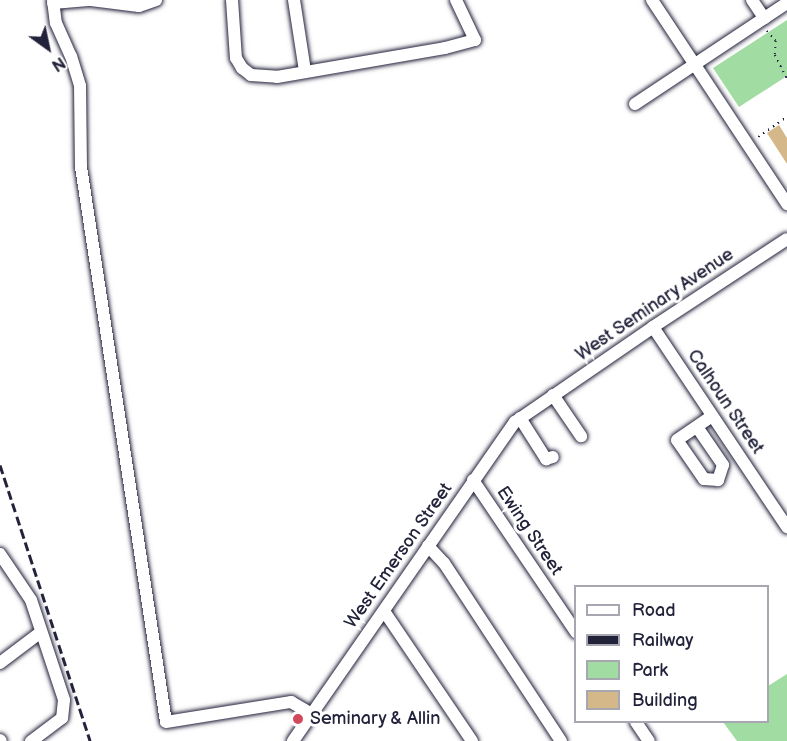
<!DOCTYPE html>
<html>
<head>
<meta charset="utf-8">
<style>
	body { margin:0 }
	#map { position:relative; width:787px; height:741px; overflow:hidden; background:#fff; font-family:"Balsamiq Sans",sans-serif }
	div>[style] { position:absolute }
	.green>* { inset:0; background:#a1dca2 }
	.building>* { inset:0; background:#d4b889 }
	.path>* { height:1.5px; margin-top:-0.75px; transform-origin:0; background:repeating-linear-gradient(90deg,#22223b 0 1.5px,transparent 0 6px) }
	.roads { filter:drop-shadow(0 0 2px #22223b) drop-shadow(0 0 2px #22223b) }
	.minor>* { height:12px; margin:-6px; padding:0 6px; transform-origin:6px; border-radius:6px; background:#fff }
	.rail>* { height:3px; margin-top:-1.5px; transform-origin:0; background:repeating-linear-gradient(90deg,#22223b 0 9px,transparent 0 13.5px) }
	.dots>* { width:16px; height:16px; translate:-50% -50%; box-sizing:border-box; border:3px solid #fff; border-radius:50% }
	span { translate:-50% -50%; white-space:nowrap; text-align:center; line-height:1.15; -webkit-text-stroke:6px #fff; paint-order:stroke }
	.street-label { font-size:18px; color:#22223b }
	.poi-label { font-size:18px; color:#22223b }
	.left { translate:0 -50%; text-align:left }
	.legend { position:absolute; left:574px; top:585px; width:195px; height:138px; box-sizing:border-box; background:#fff; border:2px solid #a7a7b1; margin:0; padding:8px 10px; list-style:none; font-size:18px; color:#22223b }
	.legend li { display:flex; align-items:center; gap:12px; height:30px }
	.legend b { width:30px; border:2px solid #a7a7b1 }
	.north { position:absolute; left:18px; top:18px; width:60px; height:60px; -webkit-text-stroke:4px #fff; paint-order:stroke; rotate:147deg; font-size:16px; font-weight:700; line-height:24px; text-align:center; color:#22223b }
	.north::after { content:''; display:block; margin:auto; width:21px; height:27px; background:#22223b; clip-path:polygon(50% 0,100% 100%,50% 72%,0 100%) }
</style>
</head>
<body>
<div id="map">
	<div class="green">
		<i style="clip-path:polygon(787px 20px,787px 76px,739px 107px,713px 68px)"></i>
		<i style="clip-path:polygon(787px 674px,787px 741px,737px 741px,723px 722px,768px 722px,768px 686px)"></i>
	</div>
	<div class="building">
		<i style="clip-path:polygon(779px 125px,787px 138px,787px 164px,767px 133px)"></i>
	</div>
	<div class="path">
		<i style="left:767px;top:31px;width:13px;rotate:48deg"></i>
		<i style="left:776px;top:41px;width:14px;rotate:94deg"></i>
		<i style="left:775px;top:55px;width:27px;rotate:63deg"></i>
		<i style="left:758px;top:137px;width:35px;rotate:-35deg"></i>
	</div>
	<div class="roads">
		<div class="minor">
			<i style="left:53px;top:0;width:23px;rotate:83deg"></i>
			<i style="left:56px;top:23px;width:36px;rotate:66deg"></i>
			<i style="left:71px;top:56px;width:31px;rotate:73deg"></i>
			<i style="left:80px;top:86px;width:81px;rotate:89.3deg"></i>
			<i style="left:81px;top:167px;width:561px;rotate:81.29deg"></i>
			<i style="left:166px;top:722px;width:127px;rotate:-9.1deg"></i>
			<i style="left:291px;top:702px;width:24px;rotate:30deg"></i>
			<i style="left:232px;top:0;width:58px;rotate:86.1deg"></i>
			<i style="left:236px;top:58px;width:12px;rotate:59deg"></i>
			<i style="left:242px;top:68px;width:11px;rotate:38deg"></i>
			<i style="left:251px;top:75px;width:26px;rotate:4deg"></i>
			<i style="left:277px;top:77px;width:170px;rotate:-9.8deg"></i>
			<i style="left:445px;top:48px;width:31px;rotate:-15deg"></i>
			<i style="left:475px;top:40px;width:44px;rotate:-115.4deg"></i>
			<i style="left:294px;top:0;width:72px;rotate:81.2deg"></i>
			<i style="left:652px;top:0;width:245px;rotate:56.5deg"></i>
			<i style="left:752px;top:0;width:22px;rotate:56deg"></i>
			<i style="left:53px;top:3px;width:38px;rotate:-5deg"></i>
			<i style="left:91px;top:0;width:48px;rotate:7.1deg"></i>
			<i style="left:139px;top:6px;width:18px;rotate:-19deg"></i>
			<i style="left:635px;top:104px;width:182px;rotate:-33.6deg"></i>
			<i style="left:653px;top:327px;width:241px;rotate:56.2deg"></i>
			<i style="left:553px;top:395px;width:50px;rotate:55.7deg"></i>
			<i style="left:520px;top:418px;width:49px;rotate:57.6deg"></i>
			<i style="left:546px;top:459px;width:7px;rotate:-16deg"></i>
			<i style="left:697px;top:427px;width:46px;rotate:55.6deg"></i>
			<i style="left:723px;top:465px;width:16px;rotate:108deg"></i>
			<i style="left:718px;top:480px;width:14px;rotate:-176deg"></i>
			<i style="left:704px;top:479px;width:47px;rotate:-124.7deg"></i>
			<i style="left:677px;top:440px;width:42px;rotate:-34.4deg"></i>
			<i style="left:473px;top:480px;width:184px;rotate:55.9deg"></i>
			<i style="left:428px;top:546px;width:23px;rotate:47deg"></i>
			<i style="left:444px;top:563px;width:213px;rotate:56.7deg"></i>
			<i style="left:0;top:554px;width:55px;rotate:56deg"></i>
			<i style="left:31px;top:600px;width:105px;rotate:71.7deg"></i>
			<i style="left:64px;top:700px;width:18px;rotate:96deg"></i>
			<i style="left:62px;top:718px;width:39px;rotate:143deg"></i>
			<i style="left:384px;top:611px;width:157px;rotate:55.9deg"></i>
			<i style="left:0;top:663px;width:51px;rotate:-37.1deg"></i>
			<i style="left:636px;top:722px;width:23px;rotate:56deg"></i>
			<i style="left:0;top:740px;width:1px;rotate:45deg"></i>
			<i style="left:293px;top:741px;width:389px;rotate:-55.2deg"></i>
			<i style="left:515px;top:422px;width:168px;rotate:-34.5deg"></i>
			<i style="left:653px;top:327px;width:160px;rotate:-33.3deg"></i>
		</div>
	</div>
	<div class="rail">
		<i style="left:0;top:465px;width:290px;rotate:71.9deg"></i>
	</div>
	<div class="dots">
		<i style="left:298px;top:719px;background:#d1495b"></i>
	</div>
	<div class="street-label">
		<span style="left:655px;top:305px;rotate:-34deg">West Seminary Avenue</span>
		<span style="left:725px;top:402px;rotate:56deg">Calhoun Street</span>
		<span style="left:529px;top:531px;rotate:56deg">Ewing Street</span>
		<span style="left:399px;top:556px;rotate:-55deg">West Emerson Street</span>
	</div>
	<div class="poi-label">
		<span class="left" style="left:310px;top:719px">Seminary &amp; Allin</span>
	</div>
	<ul class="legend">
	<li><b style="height:8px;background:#fff"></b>Road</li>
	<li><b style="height:8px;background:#22223b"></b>Railway</li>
	<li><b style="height:16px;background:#a1dca2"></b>Park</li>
	<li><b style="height:16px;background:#d4b889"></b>Building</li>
	</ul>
	<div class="north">N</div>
</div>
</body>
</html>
